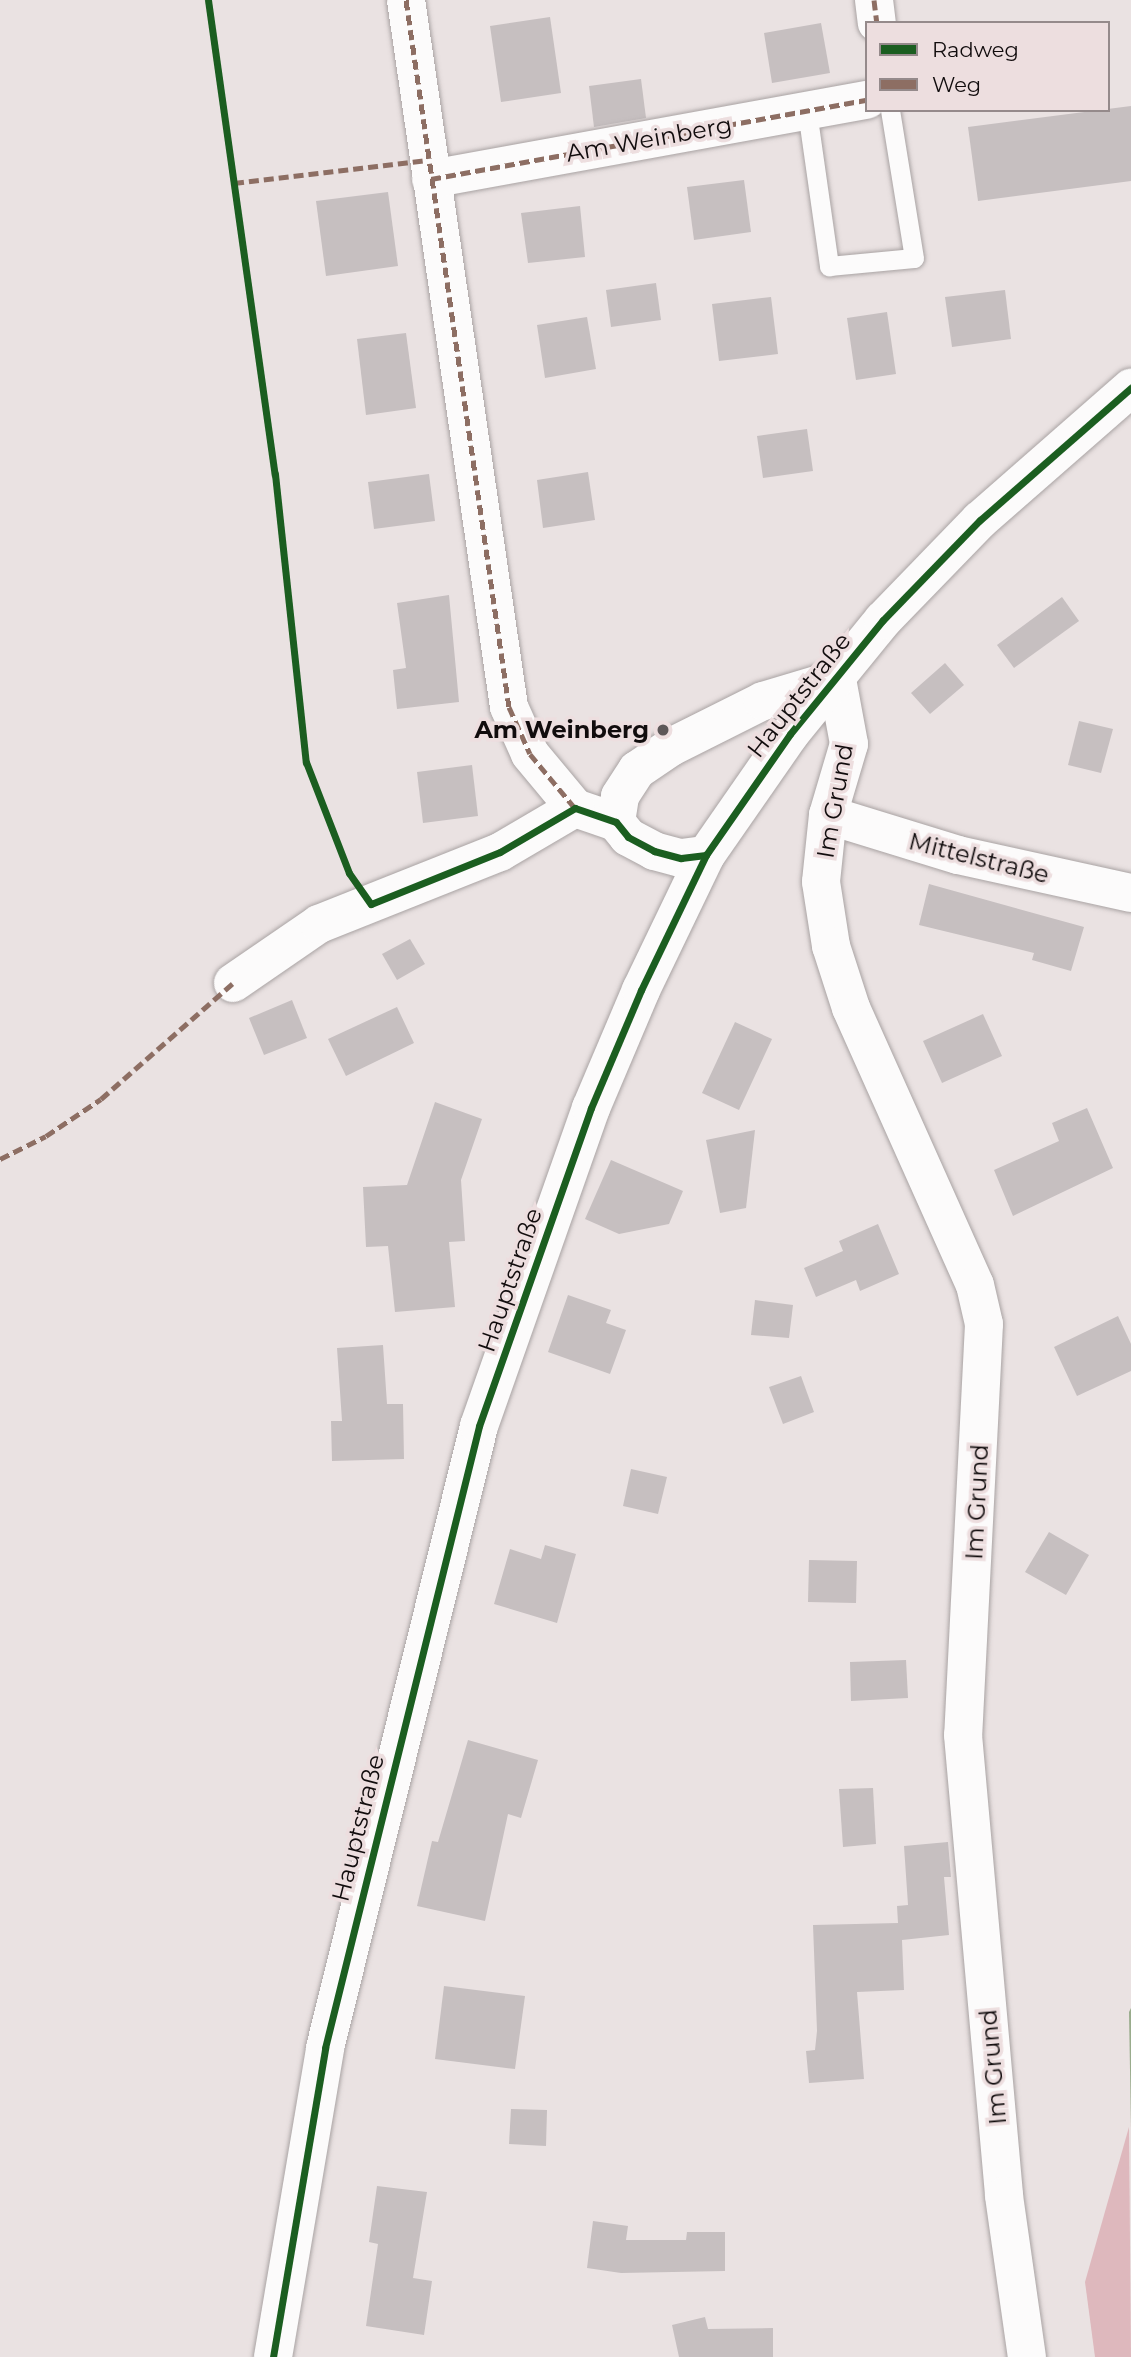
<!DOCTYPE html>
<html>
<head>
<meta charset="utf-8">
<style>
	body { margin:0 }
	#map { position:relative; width:1131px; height:2357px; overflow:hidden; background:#eae2e2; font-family:Montserrat,sans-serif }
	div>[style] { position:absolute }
	.forest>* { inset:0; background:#deb8bd }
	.water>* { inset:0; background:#99ac8c }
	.building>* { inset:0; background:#c6bfc0 }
	.roads { filter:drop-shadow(0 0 2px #a9a3a3) drop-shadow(0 0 2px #a9a3a3) }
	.lane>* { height:19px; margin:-9.5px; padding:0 9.5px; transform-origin:9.5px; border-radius:9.5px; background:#fcfbfb }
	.street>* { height:38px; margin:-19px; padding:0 19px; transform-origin:19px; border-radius:19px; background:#fcfbfb }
	.quiet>* { height:5px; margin-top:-2.5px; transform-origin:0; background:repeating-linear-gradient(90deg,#8d6e63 0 10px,transparent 0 15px) }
	.cycleway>* { height:7px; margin:-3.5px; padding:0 3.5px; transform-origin:3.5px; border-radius:3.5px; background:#1b5e20 }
	.dots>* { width:19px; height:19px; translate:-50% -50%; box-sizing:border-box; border:4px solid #eddedf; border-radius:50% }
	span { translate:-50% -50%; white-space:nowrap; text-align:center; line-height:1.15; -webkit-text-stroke:7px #eddedf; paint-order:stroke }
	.street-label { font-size:24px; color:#110c0d }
	.poi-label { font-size:24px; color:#110c0d; font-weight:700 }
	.right { translate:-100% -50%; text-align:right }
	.legend { position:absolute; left:865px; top:21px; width:245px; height:91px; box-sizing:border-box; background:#eddedf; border:2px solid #958a8b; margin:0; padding:9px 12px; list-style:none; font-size:21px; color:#110c0d }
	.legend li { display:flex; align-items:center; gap:14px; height:35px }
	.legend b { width:35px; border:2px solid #958a8b }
</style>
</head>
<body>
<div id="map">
	<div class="forest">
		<i style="clip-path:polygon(1129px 2127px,1131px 2357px,1095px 2357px,1085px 2282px)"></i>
	</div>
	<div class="water">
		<i style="clip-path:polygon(1131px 2008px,1131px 2128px,1129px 2012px)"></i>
	</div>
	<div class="building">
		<i style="clip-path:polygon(550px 17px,561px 93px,501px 102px,490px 26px)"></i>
		<i style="clip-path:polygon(821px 23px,830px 73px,772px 83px,764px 33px)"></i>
		<i style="clip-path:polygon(641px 79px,646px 118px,594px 127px,589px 86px)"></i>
		<i style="clip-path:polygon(1131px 106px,1131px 181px,978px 201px,968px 127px)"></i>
		<i style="clip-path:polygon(744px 180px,751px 232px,694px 240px,687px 187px)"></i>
		<i style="clip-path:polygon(388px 192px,398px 266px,326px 276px,316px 201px)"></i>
		<i style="clip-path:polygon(580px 206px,585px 257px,528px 263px,521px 213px)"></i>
		<i style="clip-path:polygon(656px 283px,661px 320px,611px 327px,606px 290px)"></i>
		<i style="clip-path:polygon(1005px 290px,1011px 339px,952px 347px,945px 297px)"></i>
		<i style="clip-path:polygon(771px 297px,778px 354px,719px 361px,712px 304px)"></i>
		<i style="clip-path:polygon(887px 312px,896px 374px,856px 380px,847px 318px)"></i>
		<i style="clip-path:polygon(587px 317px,596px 369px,545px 378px,537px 325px)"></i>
		<i style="clip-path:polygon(406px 333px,416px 408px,366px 415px,357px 339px)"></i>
		<i style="clip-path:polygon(807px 429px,813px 471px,763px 478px,757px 436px)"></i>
		<i style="clip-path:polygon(588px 472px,595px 520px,543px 528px,537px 480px)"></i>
		<i style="clip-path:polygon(429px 474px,435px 521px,374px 529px,368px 482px)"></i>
		<i style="clip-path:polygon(449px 595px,459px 702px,397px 709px,393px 670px,406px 668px,397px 603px)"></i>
		<i style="clip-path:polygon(1062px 597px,1079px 621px,1014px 668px,997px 645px)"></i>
		<i style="clip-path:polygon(945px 663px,964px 685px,930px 714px,911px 693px)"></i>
		<i style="clip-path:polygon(1079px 721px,1113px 729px,1101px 773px,1068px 765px)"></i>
		<i style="clip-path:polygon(472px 765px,478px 816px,423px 823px,417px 772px)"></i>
		<i style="clip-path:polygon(929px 884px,1084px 927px,1071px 971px,1032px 960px,1034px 953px,919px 925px)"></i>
		<i style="clip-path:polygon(410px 939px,425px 964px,397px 980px,382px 954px)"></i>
		<i style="clip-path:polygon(292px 1000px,307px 1038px,264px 1055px,249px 1018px)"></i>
		<i style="clip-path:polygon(397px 1007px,414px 1043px,346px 1076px,328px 1039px)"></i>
		<i style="clip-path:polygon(983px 1014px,1002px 1056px,942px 1083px,923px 1041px)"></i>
		<i style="clip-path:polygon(735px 1022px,772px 1039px,739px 1110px,702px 1093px)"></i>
		<i style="clip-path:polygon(435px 1102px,482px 1119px,461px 1180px,465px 1241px,449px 1242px,455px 1307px,395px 1312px,388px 1246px,366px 1247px,363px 1187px,407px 1185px)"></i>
		<i style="clip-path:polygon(1087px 1108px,1113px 1168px,1013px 1216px,994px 1170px,1059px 1141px,1052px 1123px)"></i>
		<i style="clip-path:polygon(755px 1130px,746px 1208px,720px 1213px,706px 1140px)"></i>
		<i style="clip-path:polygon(611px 1160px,683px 1191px,669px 1224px,619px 1234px,585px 1219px)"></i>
		<i style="clip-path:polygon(878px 1224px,899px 1274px,860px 1291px,856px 1280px,816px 1297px,804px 1268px,843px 1251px,839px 1241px)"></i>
		<i style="clip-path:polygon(568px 1295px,611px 1310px,606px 1323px,626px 1330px,610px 1374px,548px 1352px)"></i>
		<i style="clip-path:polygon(755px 1300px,793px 1305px,789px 1338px,751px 1335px)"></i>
		<i style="clip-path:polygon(1118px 1316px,1131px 1344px,1131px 1371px,1077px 1396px,1054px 1347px)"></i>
		<i style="clip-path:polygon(383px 1345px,387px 1404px,403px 1404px,404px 1459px,332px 1461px,331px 1421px,342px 1421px,337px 1348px)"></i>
		<i style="clip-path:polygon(801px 1376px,814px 1412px,783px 1424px,769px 1387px)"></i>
		<i style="clip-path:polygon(631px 1469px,667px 1477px,658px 1514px,623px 1506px)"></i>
		<i style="clip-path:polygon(1049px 1532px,1089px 1555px,1066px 1595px,1025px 1572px)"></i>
		<i style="clip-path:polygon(545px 1545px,576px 1554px,557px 1623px,494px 1604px,510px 1549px,541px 1559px)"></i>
		<i style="clip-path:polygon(809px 1560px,857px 1561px,856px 1603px,808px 1602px)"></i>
		<i style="clip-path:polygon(906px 1660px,908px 1698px,851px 1701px,850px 1662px)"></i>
		<i style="clip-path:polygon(468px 1740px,538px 1760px,521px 1818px,508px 1814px,485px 1921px,417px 1906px,432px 1841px,438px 1842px)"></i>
		<i style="clip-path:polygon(873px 1788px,876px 1844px,843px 1847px,839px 1789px)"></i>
		<i style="clip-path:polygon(948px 1842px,951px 1877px,944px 1877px,949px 1935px,902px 1940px,904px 1990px,857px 1992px,864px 2079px,809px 2083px,806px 2051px,815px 2050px,817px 2031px,813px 1925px,898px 1923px,897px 1906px,908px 1905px,904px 1846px)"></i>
		<i style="clip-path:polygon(444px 1986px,525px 1996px,515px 2069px,435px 2059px)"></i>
		<i style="clip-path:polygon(511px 2109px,547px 2110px,546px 2146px,509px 2144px)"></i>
		<i style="clip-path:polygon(377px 2186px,427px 2192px,413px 2278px,432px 2281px,424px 2335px,366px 2326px,378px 2244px,369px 2242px)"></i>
		<i style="clip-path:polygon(593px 2221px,628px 2226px,626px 2240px,686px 2240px,687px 2232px,725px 2232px,725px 2271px,621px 2273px,587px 2268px)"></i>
		<i style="clip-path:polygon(705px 2317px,708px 2329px,773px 2328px,773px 2357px,679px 2357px,672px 2325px)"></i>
	</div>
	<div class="roads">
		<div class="lane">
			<i style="left:807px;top:111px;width:157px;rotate:81.9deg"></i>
			<i style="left:829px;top:266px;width:85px;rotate:-5.4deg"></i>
			<i style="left:914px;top:258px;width:150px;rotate:-99.2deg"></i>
		</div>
		<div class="street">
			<i style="left:406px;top:0;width:714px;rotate:81.71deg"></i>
			<i style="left:509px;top:707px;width:51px;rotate:65.9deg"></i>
			<i style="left:530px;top:754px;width:70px;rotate:50.2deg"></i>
			<i style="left:575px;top:808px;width:43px;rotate:18.9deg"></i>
			<i style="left:616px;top:822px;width:19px;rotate:51deg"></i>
			<i style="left:628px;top:837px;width:30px;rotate:28deg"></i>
			<i style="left:654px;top:851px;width:28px;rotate:15deg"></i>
			<i style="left:681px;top:858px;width:25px;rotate:-7deg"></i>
			<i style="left:874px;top:0;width:23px;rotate:83deg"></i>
			<i style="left:431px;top:179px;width:443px;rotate:-10.3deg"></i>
			<i style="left:837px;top:679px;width:66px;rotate:79.5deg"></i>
			<i style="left:849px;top:744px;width:74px;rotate:106.5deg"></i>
			<i style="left:828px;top:815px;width:67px;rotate:96deg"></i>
			<i style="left:821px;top:882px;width:65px;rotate:81.1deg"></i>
			<i style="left:831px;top:946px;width:65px;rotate:72.1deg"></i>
			<i style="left:851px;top:1008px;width:303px;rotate:65.9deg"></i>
			<i style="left:975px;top:1285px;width:40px;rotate:77deg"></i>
			<i style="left:984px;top:1324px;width:412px;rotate:92.9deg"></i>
			<i style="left:963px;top:1735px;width:463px;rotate:84.9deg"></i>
			<i style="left:1004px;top:2196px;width:163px;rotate:81.9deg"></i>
			<i style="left:828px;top:815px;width:136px;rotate:17.1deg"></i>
			<i style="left:958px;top:855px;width:177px;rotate:12.4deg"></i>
			<i style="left:616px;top:822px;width:26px;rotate:-81deg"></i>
			<i style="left:620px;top:796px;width:31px;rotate:-57deg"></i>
			<i style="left:637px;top:770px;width:41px;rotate:-34.1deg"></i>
			<i style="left:671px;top:747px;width:103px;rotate:-26.6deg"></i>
			<i style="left:763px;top:701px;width:77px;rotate:-16.6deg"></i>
			<i style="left:233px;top:983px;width:104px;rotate:-34.5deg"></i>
			<i style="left:319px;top:924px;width:195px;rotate:-21.7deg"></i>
			<i style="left:500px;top:852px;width:87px;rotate:-30.4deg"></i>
			<i style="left:273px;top:2357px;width:313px;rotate:-80.4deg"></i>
			<i style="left:325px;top:2048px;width:641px;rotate:-76.09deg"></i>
			<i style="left:479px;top:1426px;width:337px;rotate:-70.6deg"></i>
			<i style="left:591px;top:1108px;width:128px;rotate:-67deg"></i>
			<i style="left:641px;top:990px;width:150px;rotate:-64.3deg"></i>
			<i style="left:706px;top:855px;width:147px;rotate:-55.2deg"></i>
			<i style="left:790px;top:734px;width:147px;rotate:-50.8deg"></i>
			<i style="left:883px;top:620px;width:139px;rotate:-45.9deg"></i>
			<i style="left:980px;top:520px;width:201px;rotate:-41.2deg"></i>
		</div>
	</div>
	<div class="quiet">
		<i style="left:406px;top:0;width:714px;rotate:81.71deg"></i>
		<i style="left:509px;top:707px;width:51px;rotate:65.9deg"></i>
		<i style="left:530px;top:754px;width:70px;rotate:50.2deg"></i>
		<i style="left:874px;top:0;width:23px;rotate:83deg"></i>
		<i style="left:431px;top:179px;width:443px;rotate:-10.3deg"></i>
		<i style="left:234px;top:183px;width:195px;rotate:-6.8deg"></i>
		<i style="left:0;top:1159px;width:51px;rotate:-26.6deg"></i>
		<i style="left:46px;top:1136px;width:66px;rotate:-33.9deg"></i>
		<i style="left:101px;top:1099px;width:176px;rotate:-41.3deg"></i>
	</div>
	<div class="cycleway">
		<i style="left:208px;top:0;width:479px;rotate:82deg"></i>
		<i style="left:275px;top:474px;width:290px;rotate:83.9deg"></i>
		<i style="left:306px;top:762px;width:119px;rotate:68.8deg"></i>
		<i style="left:349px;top:873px;width:38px;rotate:55deg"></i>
		<i style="left:371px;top:904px;width:139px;rotate:-22deg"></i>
		<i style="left:500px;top:852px;width:87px;rotate:-30.4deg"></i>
		<i style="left:575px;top:808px;width:43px;rotate:18.9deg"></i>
		<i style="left:616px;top:822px;width:19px;rotate:51deg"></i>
		<i style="left:628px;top:837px;width:30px;rotate:28deg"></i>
		<i style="left:654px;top:851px;width:28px;rotate:15deg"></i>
		<i style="left:681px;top:858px;width:25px;rotate:-7deg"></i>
		<i style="left:273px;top:2357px;width:313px;rotate:-80.4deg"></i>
		<i style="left:325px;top:2048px;width:641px;rotate:-76.09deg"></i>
		<i style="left:479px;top:1426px;width:337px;rotate:-70.6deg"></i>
		<i style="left:591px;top:1108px;width:128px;rotate:-67deg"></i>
		<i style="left:641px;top:990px;width:150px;rotate:-64.3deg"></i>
		<i style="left:706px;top:855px;width:147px;rotate:-55.2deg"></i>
		<i style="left:790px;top:734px;width:147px;rotate:-50.8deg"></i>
		<i style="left:883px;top:620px;width:139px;rotate:-45.9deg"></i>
		<i style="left:980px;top:520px;width:201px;rotate:-41.2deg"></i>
	</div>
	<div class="dots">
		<i style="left:663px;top:730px;background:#5d5758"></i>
	</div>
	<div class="street-label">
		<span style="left:649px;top:139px;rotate:-10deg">Am Weinberg</span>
		<span style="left:799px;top:695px;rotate:-52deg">Hauptstraße</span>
		<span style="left:835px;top:801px;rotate:-80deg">Im Grund</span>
		<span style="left:979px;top:858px;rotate:14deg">Mittelstraße</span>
		<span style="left:510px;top:1280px;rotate:-71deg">Hauptstraße</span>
		<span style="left:977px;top:1502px;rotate:-87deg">Im Grund</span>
		<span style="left:358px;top:1828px;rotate:-76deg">Hauptstraße</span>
		<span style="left:993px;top:2067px;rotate:-95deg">Im Grund</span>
	</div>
	<div class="poi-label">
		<span class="right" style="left:649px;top:730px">Am Weinberg</span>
	</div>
	<ul class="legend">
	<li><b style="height:9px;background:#1b5e20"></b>Radweg</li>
	<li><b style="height:9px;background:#8d6e63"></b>Weg</li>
	</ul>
</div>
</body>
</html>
